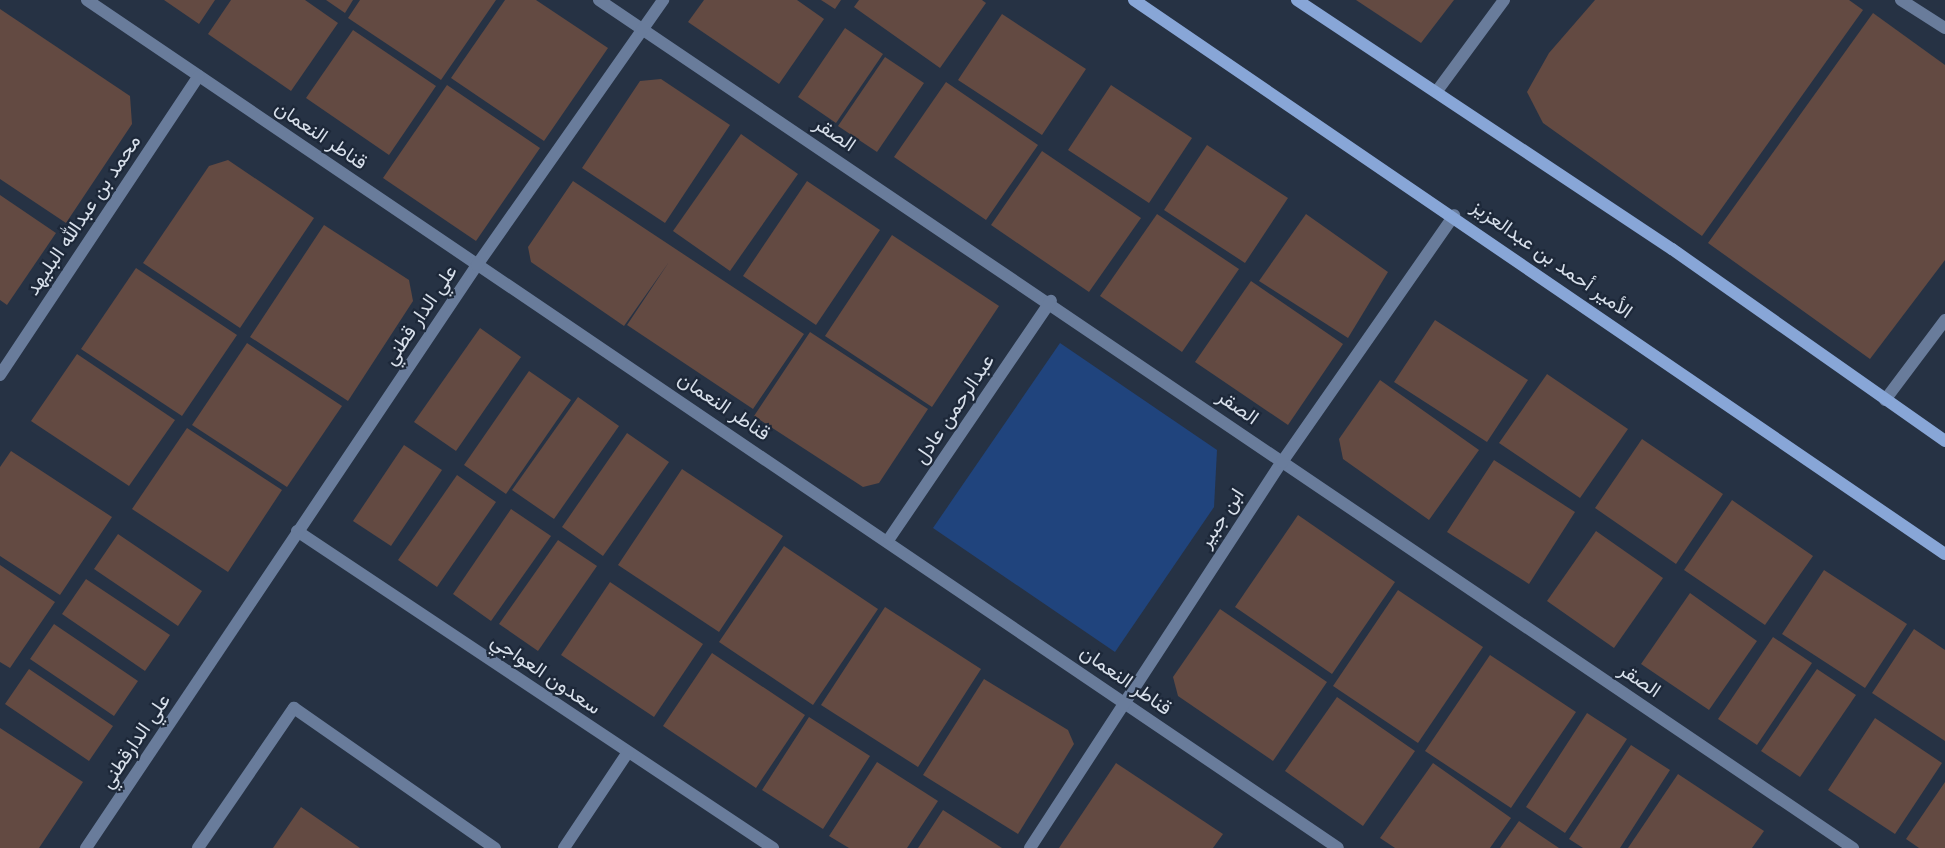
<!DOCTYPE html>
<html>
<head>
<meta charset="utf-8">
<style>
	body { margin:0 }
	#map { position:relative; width:1945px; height:848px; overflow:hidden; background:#263244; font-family:"PT Sans",Vazirmatn,sans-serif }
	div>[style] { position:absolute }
	.green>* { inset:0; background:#20447d }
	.building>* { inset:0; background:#634a42 }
	.lane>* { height:12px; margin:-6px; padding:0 6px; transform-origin:6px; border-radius:6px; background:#697c9b }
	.street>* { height:12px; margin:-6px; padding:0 6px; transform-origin:6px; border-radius:6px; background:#697c9b }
	.secondary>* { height:12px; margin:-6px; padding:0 6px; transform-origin:6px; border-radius:6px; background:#88a6d7 }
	span { translate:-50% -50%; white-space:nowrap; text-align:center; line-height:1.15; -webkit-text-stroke:4.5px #1d2839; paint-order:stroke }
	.street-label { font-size:20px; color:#d7dfea }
</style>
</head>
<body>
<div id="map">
	<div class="green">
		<i style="clip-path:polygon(1060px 343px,1217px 450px,1214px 507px,1115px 652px,933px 528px)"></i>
	</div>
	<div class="building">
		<i style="clip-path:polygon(164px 0,215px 0,199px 24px)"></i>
		<i style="clip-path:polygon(231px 0,305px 0,338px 23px,291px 91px,208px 34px)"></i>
		<i style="clip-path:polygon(326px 0,353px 0,345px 13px)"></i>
		<i style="clip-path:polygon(360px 0,496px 0,441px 80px,348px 18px)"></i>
		<i style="clip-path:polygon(505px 0,536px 0,608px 48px,544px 141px,451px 78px)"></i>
		<i style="clip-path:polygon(704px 0,797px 0,824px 19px,779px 84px,688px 22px)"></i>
		<i style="clip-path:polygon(821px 0,841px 0,835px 9px)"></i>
		<i style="clip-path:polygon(859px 0,982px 0,986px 3px,940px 68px,854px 7px)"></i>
		<i style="clip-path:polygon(1356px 0,1454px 0,1421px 43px)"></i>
		<i style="clip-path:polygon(1595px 0,1849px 0,1863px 10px,1702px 236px,1543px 123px,1527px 92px,1549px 53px)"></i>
		<i style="clip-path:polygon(0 9px,130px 96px,132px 124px,66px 223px,0 179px)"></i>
		<i style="clip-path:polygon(1873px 13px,1945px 65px,1945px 260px,1870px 359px,1708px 243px)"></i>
		<i style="clip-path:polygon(1002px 14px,1086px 69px,1042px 135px,958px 80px)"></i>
		<i style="clip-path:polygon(845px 28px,883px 54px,836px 123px,798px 97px)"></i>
		<i style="clip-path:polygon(353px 30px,436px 86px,389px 155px,306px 98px)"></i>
		<i style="clip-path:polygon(885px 57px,924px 83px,877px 152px,838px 126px)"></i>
		<i style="clip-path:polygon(661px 79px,730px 125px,665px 223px,582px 168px,640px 81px)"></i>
		<i style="clip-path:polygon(946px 82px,1038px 145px,986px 220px,894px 157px)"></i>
		<i style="clip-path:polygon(447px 85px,540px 148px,476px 241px,383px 178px)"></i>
		<i style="clip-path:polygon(1111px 85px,1192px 138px,1149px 203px,1068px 150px)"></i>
		<i style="clip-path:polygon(741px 134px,798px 174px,730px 271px,673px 231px)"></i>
		<i style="clip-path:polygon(1207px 145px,1288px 198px,1245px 263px,1164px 210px)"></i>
		<i style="clip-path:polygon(1042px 151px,1141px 218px,1089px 292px,991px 225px)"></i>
		<i style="clip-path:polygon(228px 160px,314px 218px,240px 328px,143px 263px,209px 166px)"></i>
		<i style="clip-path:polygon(573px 181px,804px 334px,753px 409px,627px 325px,669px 262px,624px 326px,531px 262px,528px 247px)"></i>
		<i style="clip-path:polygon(807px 181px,880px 230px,816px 325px,743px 276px)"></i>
		<i style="clip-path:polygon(0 195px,56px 233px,7px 305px,0 300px)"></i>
		<i style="clip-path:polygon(1157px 214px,1239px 269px,1182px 352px,1100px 296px)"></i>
		<i style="clip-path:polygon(1306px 214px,1388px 272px,1348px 338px,1259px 281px)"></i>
		<i style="clip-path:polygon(324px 225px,409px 280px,413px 301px,348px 401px,250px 337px)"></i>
		<i style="clip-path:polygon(892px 235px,999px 306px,932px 407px,825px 336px)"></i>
		<i style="clip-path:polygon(136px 268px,237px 335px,182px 416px,81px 349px)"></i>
		<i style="clip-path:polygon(1251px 281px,1343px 344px,1288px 425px,1195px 362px)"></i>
		<i style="clip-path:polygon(1435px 320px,1528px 380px,1487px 442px,1394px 382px)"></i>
		<i style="clip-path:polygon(480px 328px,521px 357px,456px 451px,414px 422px)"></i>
		<i style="clip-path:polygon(810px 332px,928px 409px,879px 483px,863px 487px,754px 416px)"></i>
		<i style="clip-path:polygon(247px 343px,342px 406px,287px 487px,192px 425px)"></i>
		<i style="clip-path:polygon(77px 354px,175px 420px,129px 486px,31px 421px)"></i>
		<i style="clip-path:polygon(529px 371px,571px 400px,506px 494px,464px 465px)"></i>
		<i style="clip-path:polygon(1547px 374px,1628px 429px,1580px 498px,1499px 443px)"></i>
		<i style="clip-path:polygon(1380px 380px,1479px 450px,1429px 520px,1343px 459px,1339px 439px)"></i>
		<i style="clip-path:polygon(578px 397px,619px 426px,554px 519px,512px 490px)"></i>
		<i style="clip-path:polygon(187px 428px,282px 490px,228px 572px,132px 509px)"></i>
		<i style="clip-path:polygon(627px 433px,669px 462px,603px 556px,562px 527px)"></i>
		<i style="clip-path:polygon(1642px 439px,1723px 494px,1676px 564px,1595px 508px)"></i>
		<i style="clip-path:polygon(404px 445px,442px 470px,391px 546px,353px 521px)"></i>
		<i style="clip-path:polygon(11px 451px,112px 517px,60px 595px,0 556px,0 467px)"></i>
		<i style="clip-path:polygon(1494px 460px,1575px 512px,1529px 584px,1447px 532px)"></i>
		<i style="clip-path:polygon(682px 469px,783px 536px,719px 632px,618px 565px)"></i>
		<i style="clip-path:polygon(457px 475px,496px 502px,437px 587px,398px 560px)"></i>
		<i style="clip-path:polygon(1732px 500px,1813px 556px,1765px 625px,1684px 570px)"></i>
		<i style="clip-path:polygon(511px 509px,551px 536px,491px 621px,453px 594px)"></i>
		<i style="clip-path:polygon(1298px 515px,1395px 582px,1332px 674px,1235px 607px)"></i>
		<i style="clip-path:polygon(1596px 531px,1663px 578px,1614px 648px,1547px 601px)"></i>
		<i style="clip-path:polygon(118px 534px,202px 591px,178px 626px,94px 569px)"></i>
		<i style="clip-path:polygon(558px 540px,597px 566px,538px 651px,499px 624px)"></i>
		<i style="clip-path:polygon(784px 546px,878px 609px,813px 705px,719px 642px)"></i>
		<i style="clip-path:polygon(0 565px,55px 602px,10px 668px,0 662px)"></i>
		<i style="clip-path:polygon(1824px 570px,1907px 624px,1865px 688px,1782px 634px)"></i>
		<i style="clip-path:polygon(86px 579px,170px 635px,145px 671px,62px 614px)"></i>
		<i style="clip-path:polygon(610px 582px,703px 644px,654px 717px,561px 655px)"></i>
		<i style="clip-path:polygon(1398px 590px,1483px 647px,1418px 743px,1333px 686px)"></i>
		<i style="clip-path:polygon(1690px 593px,1757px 641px,1709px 710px,1641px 664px)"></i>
		<i style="clip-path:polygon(885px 607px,981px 669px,918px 767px,821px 705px)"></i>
		<i style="clip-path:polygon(1220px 609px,1327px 682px,1273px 761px,1178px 696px,1173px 677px)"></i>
		<i style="clip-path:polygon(54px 624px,138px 681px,114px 716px,30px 659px)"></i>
		<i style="clip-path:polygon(1914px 629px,1945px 650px,1945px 741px,1872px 693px)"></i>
		<i style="clip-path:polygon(1773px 637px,1812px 663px,1757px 745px,1718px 719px)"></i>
		<i style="clip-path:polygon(712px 653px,805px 715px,756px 788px,663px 726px)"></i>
		<i style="clip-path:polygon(1490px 655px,1576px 712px,1511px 808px,1425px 751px)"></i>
		<i style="clip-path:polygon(29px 669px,113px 726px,89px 761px,5px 704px)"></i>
		<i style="clip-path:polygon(1817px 669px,1856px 695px,1800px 777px,1761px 751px)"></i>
		<i style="clip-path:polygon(984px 679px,1068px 730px,1074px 744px,1018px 834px,923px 775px)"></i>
		<i style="clip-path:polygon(1337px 697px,1415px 751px,1363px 826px,1285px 771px)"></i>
		<i style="clip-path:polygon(1587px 713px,1627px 739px,1565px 833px,1526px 807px)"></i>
		<i style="clip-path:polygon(809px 717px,870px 756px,823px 829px,762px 790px)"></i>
		<i style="clip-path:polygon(1875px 718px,1942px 763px,1895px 834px,1828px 790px)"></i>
		<i style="clip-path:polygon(0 728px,83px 782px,39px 848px,0 848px)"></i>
		<i style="clip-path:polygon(1631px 745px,1670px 770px,1620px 848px,1583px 848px,1569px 839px)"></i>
		<i style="clip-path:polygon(877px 762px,938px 801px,907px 848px,849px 848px,829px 836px)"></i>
		<i style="clip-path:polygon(1116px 763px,1223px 834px,1213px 848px,1059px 848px)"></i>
		<i style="clip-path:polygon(1433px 763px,1511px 818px,1490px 848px,1395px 848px,1380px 838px)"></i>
		<i style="clip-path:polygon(1678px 774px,1764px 831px,1752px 848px,1628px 848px)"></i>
		<i style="clip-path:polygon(1945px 782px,1945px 848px,1919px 848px,1906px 839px)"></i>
		<i style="clip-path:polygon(301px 807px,360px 848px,273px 848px)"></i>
		<i style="clip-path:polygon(943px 810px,1002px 848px,918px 848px)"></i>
		<i style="clip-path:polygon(1519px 821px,1559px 848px,1500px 848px)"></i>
	</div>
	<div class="lane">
		<i style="left:198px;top:848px;width:170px;rotate:-55.6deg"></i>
		<i style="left:294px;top:708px;width:245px;rotate:34.9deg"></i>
	</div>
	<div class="street">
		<i style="left:87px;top:0;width:1511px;rotate:34.13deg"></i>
		<i style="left:599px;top:0;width:1514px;rotate:34.07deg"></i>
		<i style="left:1901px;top:0;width:52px;rotate:32.5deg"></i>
		<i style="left:1437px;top:91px;width:113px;rotate:-53.6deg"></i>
		<i style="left:0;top:375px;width:359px;rotate:-56.4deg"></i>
		<i style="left:1885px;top:400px;width:100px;rotate:-53.1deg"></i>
		<i style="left:297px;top:531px;width:572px;rotate:33.66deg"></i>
		<i style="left:889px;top:539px;width:288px;rotate:-55.8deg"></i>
		<i style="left:86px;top:848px;width:702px;rotate:-56.15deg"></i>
		<i style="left:477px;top:265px;width:324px;rotate:-54.9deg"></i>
		<i style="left:564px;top:848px;width:115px;rotate:-56.3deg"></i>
		<i style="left:1030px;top:848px;width:461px;rotate:-56.9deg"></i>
		<i style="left:1282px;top:462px;width:301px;rotate:-55.1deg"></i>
	</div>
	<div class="secondary">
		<i style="left:1134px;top:0;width:982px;rotate:34.34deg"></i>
		<i style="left:1297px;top:0;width:450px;rotate:33.6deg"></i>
		<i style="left:1672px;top:249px;width:334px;rotate:35.1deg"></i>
	</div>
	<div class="street-label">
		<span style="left:835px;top:134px;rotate:34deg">الصقر</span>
		<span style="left:321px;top:135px;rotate:34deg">قناطر النعمان</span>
		<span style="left:83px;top:215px;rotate:-56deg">محمد بن عبدالله البليهد</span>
		<span style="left:1552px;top:259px;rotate:35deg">الأمير أحمد بن عبدالعزيز</span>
		<span style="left:420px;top:315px;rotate:-56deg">علي الدار قطني</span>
		<span style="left:724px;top:406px;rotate:34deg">قناطر النعمان</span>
		<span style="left:1238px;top:407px;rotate:35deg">الصقر</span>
		<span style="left:954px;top:409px;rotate:-56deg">عبدالرحمن عادل</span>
		<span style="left:1221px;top:518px;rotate:-57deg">ابن جبير</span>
		<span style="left:546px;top:674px;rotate:34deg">سعدون العواجي</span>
		<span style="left:1126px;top:680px;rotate:35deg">قناطر النعمان</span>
		<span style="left:1640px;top:680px;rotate:34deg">الصقر</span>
		<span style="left:135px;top:741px;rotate:-56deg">علي الدارقطني</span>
	</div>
</div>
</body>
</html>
